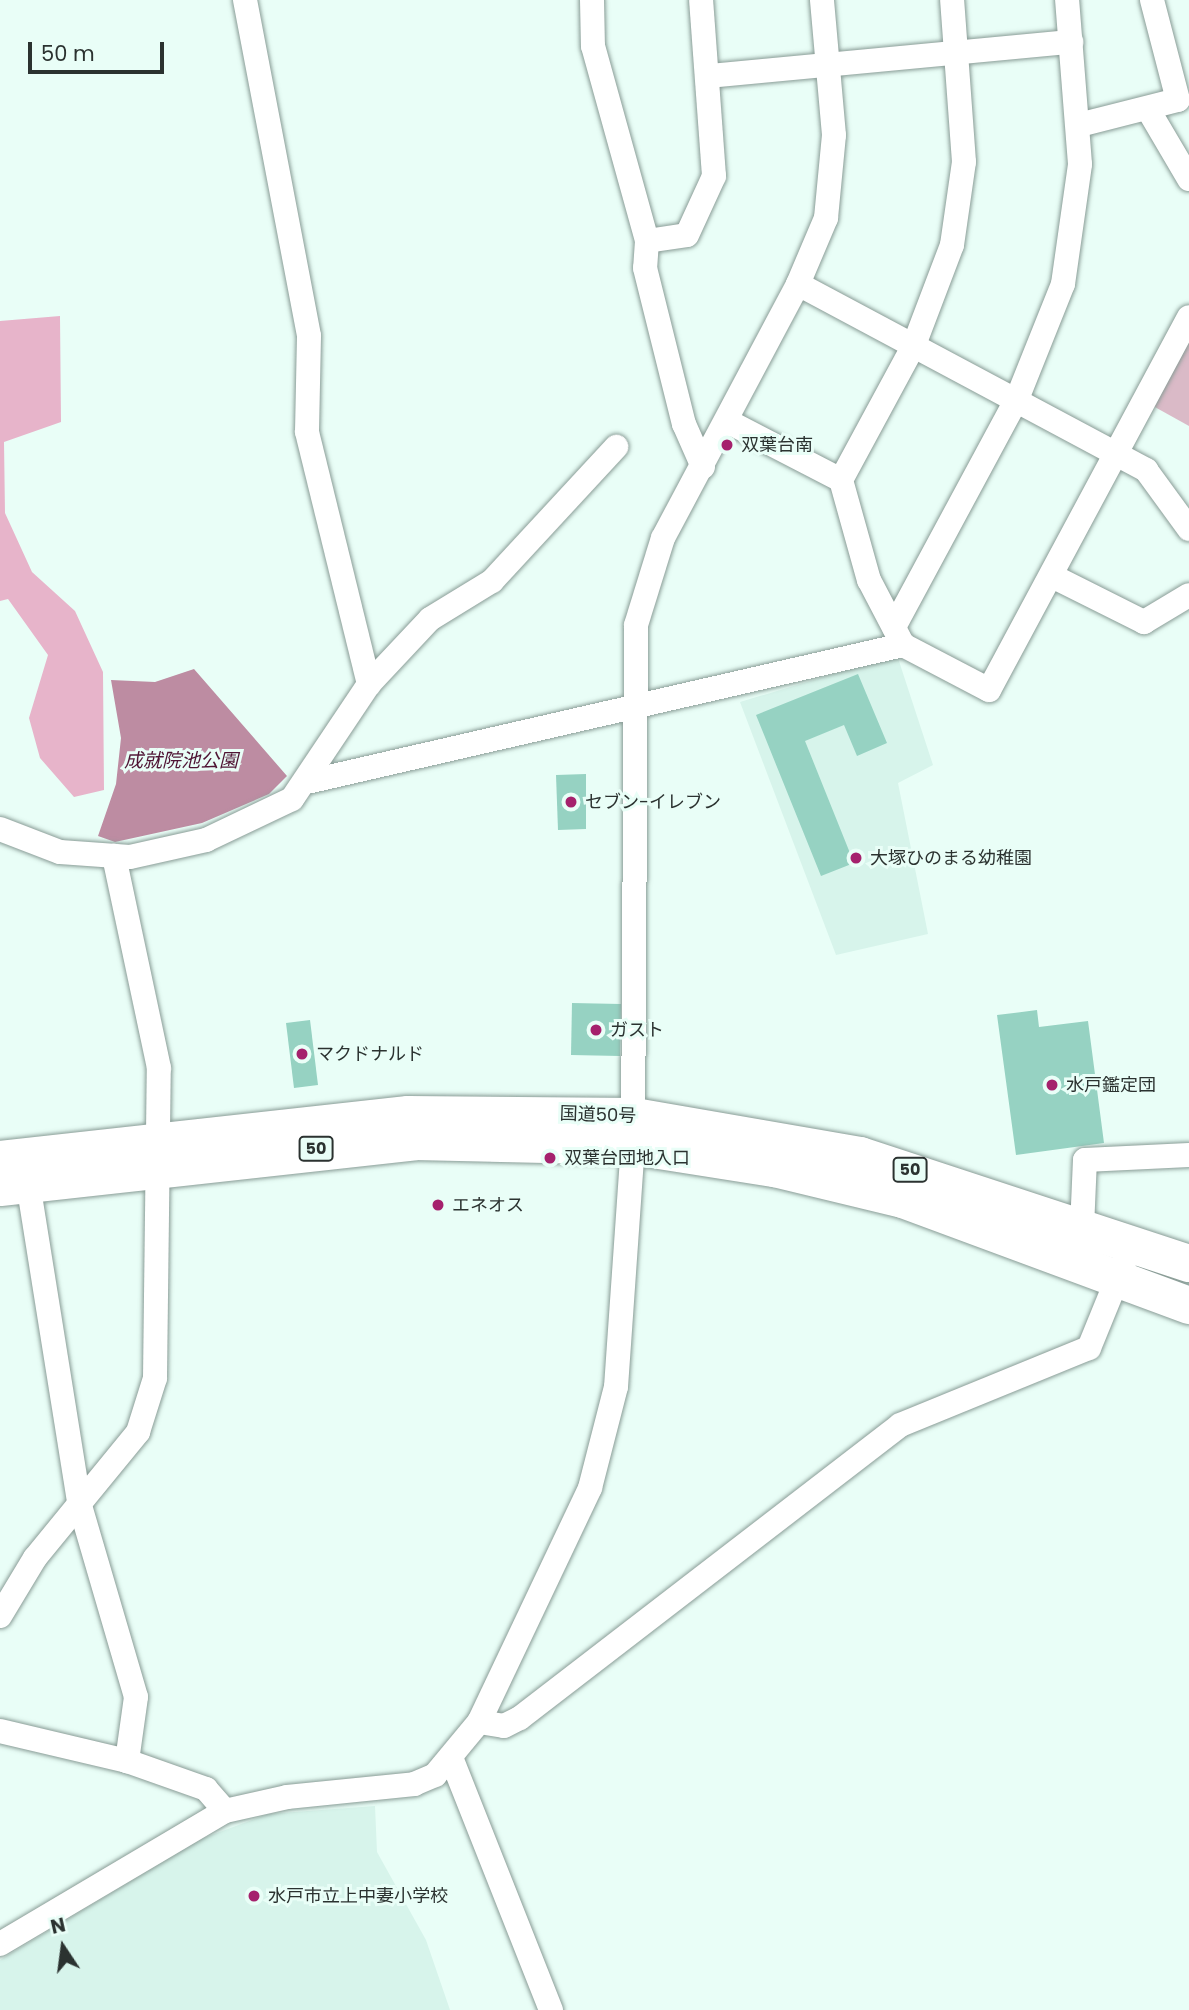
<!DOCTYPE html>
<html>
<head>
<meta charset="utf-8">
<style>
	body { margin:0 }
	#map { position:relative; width:1189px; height:2010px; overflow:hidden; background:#e9fef7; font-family:Poppins,"Noto Sans JP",sans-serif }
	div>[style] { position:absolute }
	.built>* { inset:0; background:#d7f4eb }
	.green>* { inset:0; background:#dabac7 }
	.forest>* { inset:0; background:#e7b4ca }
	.water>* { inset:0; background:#bd8ca2 }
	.building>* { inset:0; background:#96d2c2 }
	.roads { filter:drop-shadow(0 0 2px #899c96) drop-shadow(0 0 2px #899c96) }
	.minor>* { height:24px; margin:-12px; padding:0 12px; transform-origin:12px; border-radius:12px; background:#fff }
	.highway>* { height:37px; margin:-18.5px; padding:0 18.5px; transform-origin:18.5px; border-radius:18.5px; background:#fff }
	.dots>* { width:19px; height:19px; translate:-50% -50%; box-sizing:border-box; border:4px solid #e9fef7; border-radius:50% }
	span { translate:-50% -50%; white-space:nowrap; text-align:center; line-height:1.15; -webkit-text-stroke:6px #e9fef7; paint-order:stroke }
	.shield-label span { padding:2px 5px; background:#e9fef7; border:2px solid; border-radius:5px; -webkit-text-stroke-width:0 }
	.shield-label { font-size:16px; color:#2b3230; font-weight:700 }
	.poi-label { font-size:18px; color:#2b3230 }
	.left { translate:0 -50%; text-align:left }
	.street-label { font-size:18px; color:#2b3230 }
	.water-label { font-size:19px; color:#4f1434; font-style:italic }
	.north { position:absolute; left:28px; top:1912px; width:70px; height:70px; -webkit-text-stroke:5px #e9fef7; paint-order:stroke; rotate:347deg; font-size:19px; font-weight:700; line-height:28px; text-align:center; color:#2b3230 }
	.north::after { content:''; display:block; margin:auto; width:24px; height:32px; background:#2b3230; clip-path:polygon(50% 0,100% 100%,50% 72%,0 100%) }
	.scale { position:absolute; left:28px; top:42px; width:136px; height:32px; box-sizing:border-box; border:4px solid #2b3230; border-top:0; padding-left:9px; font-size:21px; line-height:24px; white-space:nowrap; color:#2b3230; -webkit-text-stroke:5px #e9fef7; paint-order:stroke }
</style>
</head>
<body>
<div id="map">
	<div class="built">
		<i style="clip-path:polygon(897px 655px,933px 765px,898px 783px,928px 934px,836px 955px,740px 702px)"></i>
		<i style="clip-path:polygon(375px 1806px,377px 1852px,426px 1940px,450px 2010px,0 2010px,0 1960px,201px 1839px,268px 1814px)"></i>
	</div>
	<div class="green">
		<i style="clip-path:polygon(1189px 337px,1189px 426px,1153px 406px)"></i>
	</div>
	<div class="forest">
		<i style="clip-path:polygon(60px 316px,61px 422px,4px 442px,5px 513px,32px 572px,75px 611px,103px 672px,104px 790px,74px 797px,40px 758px,29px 718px,48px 655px,8px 599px,0 601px,0 321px)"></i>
	</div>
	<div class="water">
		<i style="clip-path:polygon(194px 669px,287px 776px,269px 794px,202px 823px,115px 842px,98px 836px,116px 784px,121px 738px,111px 680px,155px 682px)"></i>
	</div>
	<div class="building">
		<i style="clip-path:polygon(858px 674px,887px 743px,857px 756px,844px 725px,805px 741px,854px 863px,821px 876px,756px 715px)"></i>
		<i style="clip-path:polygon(586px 774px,586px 829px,558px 830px,556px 775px)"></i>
		<i style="clip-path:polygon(572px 1003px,621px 1004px,620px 1056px,571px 1055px)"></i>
		<i style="clip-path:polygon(1037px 1010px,1039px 1027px,1088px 1021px,1104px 1143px,1016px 1155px,997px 1015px)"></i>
		<i style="clip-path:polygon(310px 1020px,318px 1085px,294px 1088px,286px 1023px)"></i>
	</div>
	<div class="roads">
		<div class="minor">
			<i style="left:245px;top:0;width:342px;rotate:79.2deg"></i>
			<i style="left:309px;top:336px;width:96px;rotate:91.2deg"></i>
			<i style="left:307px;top:432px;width:260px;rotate:76.2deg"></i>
			<i style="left:592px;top:0;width:46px;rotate:88.8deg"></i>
			<i style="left:593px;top:46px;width:202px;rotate:74.5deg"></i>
			<i style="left:647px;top:241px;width:27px;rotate:94deg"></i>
			<i style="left:645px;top:268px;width:161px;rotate:76deg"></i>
			<i style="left:684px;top:424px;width:47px;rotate:66.2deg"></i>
			<i style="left:709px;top:76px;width:364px;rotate:-5.4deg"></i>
			<i style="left:1149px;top:111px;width:79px;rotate:59.5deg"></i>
			<i style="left:1079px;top:125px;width:102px;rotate:-14.2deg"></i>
			<i style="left:1178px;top:100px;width:103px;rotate:-104.6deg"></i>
			<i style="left:647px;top:241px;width:40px;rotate:-8.5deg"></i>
			<i style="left:687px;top:235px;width:65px;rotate:-65.4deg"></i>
			<i style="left:714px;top:176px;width:176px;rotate:-94.2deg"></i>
			<i style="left:798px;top:284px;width:395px;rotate:28.1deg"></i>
			<i style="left:1146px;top:470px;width:73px;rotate:53.9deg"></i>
			<i style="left:727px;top:421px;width:128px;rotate:27.4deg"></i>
			<i style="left:841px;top:480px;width:104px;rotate:74.4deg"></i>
			<i style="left:869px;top:580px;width:73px;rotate:62.4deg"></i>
			<i style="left:903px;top:645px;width:97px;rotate:27.6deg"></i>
			<i style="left:989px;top:690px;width:423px;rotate:-61.8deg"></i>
			<i style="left:841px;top:480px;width:153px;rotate:-61.6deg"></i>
			<i style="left:914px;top:345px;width:107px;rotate:-69.2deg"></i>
			<i style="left:952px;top:245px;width:84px;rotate:-81.8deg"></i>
			<i style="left:964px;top:162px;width:162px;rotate:-94.2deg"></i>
			<i style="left:1052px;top:576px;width:103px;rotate:26.6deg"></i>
			<i style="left:1144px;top:622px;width:52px;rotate:-31deg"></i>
			<i style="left:894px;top:627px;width:259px;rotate:-61.7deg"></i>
			<i style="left:1017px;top:399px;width:124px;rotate:-68.2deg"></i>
			<i style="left:1063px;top:284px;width:121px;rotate:-81.9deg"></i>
			<i style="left:1080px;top:164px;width:165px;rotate:-94.5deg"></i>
			<i style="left:307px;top:782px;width:612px;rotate:-12.95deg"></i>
			<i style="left:0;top:829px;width:64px;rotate:21deg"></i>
			<i style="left:60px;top:852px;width:70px;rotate:4.1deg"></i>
			<i style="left:130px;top:857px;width:78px;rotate:-12.6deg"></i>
			<i style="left:206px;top:840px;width:95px;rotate:-25.5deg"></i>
			<i style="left:292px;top:799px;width:138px;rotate:-56.2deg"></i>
			<i style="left:369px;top:684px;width:89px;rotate:-46.8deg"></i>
			<i style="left:430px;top:619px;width:73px;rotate:-31.5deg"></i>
			<i style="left:492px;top:581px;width:183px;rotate:-47.2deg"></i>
			<i style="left:28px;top:1183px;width:323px;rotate:80.9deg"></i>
			<i style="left:79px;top:1502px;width:203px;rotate:73.7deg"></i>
			<i style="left:136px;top:1697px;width:65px;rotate:98deg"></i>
			<i style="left:1082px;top:1228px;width:68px;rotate:-87.5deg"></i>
			<i style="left:1085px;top:1160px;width:104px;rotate:-2.8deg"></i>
			<i style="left:0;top:1616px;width:68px;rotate:-58.9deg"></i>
			<i style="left:35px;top:1558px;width:163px;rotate:-50.7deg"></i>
			<i style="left:138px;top:1432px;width:57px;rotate:-72.5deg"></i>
			<i style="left:155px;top:1378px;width:310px;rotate:-89.3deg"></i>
			<i style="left:159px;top:1068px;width:217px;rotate:-102deg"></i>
			<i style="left:479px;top:1722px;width:25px;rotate:9deg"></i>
			<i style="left:504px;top:1726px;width:18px;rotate:-27deg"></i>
			<i style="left:520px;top:1718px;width:480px;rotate:-37.6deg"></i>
			<i style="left:900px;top:1425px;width:204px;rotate:-22.2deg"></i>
			<i style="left:1089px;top:1348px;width:111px;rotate:-67.8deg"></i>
			<i style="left:0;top:1731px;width:130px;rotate:13.3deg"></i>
			<i style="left:127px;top:1761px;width:84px;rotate:19.5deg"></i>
			<i style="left:206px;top:1789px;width:29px;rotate:49deg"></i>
			<i style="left:452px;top:1760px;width:269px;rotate:68.4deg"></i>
			<i style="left:0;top:1944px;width:261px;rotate:-30.6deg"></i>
			<i style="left:225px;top:1811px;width:64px;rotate:-12.7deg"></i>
			<i style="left:287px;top:1797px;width:128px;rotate:-5.8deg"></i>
			<i style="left:414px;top:1784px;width:23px;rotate:-23deg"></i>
			<i style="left:435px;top:1775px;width:69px;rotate:-50.3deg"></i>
			<i style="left:479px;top:1722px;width:259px;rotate:-64.6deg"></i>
			<i style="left:590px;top:1488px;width:104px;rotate:-75.6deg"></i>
			<i style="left:616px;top:1387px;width:242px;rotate:-86deg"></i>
			<i style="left:633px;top:1146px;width:521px;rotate:-89.67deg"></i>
			<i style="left:636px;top:625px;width:91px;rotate:-72.8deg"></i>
			<i style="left:663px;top:538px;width:288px;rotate:-62deg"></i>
			<i style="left:798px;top:284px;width:72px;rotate:-67deg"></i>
			<i style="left:826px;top:218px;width:83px;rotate:-84.5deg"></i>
			<i style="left:834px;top:135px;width:136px;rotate:-95.1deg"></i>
		</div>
		<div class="highway">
			<i style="left:0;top:1159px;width:410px;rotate:-6.3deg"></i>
			<i style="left:408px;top:1114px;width:226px;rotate:0.5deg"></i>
			<i style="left:634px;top:1116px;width:229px;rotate:9.8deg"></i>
			<i style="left:860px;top:1155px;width:346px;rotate:18.2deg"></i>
			<i style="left:0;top:1187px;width:417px;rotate:-6.3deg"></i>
			<i style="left:414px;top:1141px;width:219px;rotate:1.3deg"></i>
			<i style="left:633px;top:1146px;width:143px;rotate:8.9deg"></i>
			<i style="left:774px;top:1168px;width:132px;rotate:13.6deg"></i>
			<i style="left:902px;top:1199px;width:306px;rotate:20.3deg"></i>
		</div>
	</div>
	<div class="dots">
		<i style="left:727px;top:445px;background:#a5216d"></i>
		<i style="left:571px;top:802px;background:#a5216d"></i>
		<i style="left:856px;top:858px;background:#a5216d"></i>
		<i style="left:596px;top:1030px;background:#a5216d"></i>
		<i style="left:302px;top:1054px;background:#a5216d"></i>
		<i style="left:1052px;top:1085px;background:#a5216d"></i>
		<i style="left:550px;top:1158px;background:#a5216d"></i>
		<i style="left:438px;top:1205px;background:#a5216d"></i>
		<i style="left:254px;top:1896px;background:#a5216d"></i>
	</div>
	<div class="shield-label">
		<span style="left:316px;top:1149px">50</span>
		<span style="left:910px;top:1170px">50</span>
	</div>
	<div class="poi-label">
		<span class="left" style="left:741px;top:445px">双葉台南</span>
		<span class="left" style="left:585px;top:802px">セブン-イレブン</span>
		<span class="left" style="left:870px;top:858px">大塚ひのまる幼稚園</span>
		<span class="left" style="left:610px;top:1030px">ガスト</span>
		<span class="left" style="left:316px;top:1054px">マクドナルド</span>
		<span class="left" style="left:1066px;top:1085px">水戸鑑定団</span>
		<span class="left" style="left:564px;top:1158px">双葉台団地入口</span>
		<span class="left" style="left:452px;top:1205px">エネオス</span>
		<span class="left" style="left:268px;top:1896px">水戸市立上中妻小学校</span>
	</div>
	<div class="street-label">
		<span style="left:598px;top:1115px;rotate:2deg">国道50号</span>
	</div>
	<div class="water-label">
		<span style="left:181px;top:761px">成就院池公園</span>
	</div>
	<div class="north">N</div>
	<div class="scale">50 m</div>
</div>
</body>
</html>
